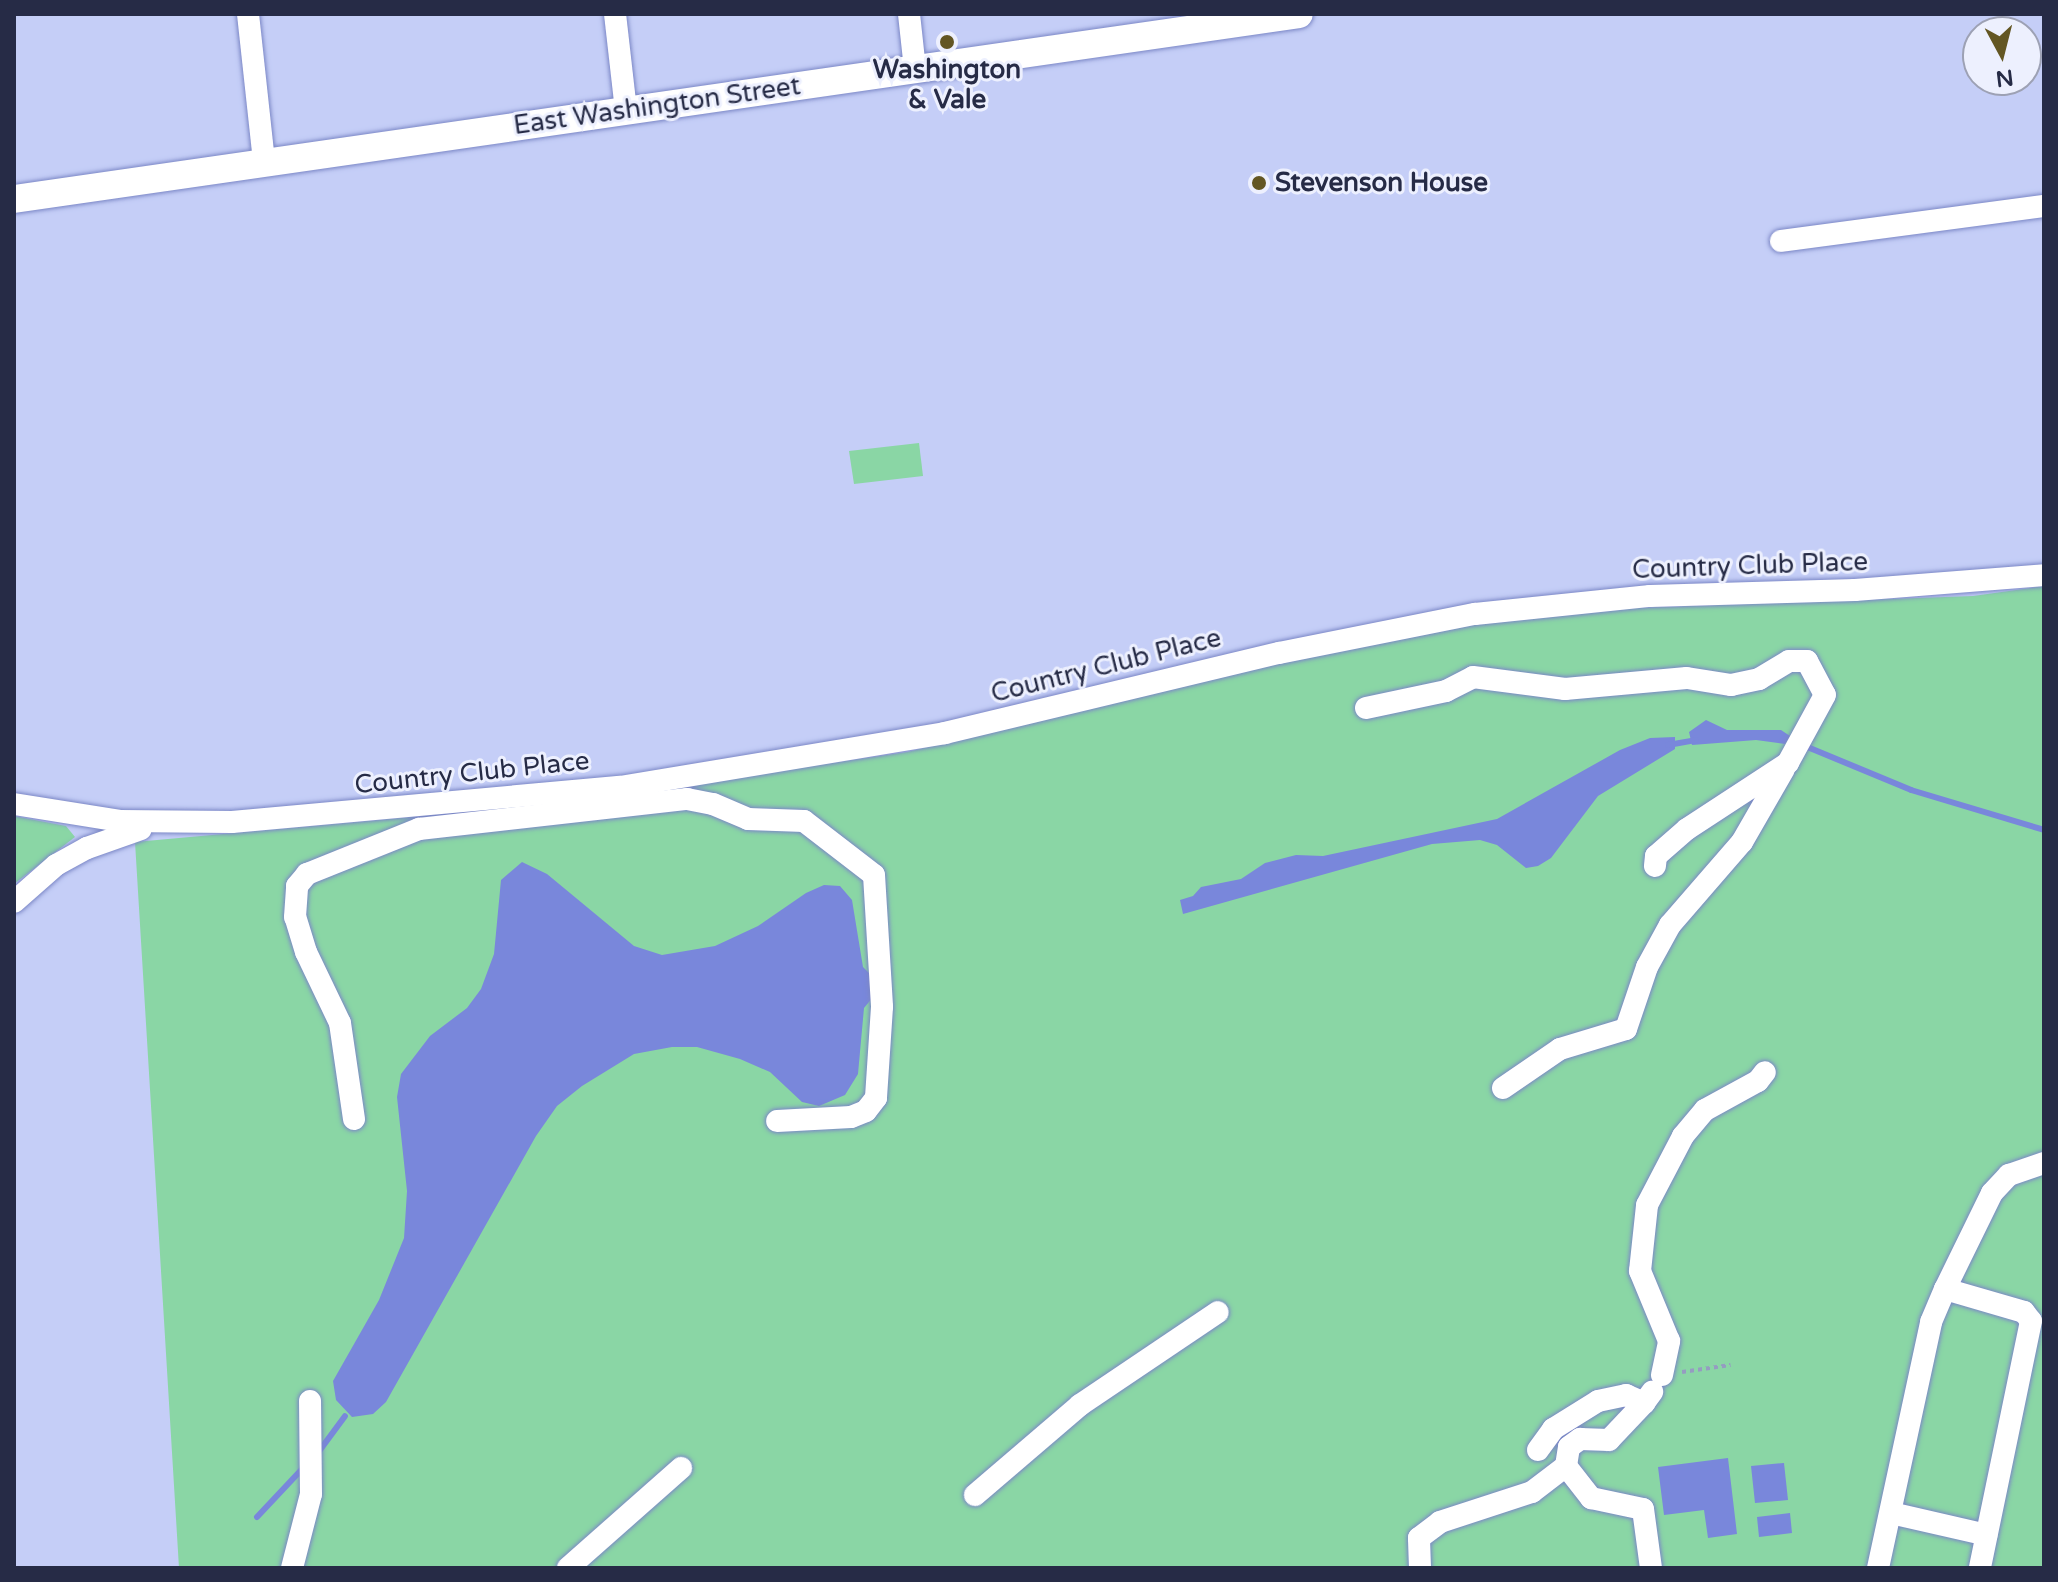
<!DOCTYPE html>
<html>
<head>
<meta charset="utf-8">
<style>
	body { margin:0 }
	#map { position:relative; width:2058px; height:1582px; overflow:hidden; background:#c5cef7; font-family:"Varela Round",sans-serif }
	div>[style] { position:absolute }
	.green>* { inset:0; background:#8ad6a5 }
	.water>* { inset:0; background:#7987db }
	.stream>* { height:6px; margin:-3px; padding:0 3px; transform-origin:3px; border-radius:3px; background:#7987db }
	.path>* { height:4px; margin-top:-2px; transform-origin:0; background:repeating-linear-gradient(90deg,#959cc1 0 4px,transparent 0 8px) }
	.roads { filter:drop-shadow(0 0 2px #7b87c6) drop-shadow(0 0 2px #7b87c6) }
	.minor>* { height:22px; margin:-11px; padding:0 11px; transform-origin:11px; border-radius:11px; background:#fff }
	.major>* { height:28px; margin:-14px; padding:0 14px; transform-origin:14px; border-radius:14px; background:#fff }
	.dots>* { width:22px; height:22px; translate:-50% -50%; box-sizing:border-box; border:4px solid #edf0fe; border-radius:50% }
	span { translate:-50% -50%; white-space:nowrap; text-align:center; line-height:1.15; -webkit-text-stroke:6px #edf0fe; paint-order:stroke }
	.poi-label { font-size:26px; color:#262b46; font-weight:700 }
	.left { translate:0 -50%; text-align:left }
	.street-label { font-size:26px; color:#262b46 }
	.frame { position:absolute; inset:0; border:16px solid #262b46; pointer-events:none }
	.north { position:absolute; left:1962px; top:16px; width:80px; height:80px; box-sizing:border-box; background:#edf0fe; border:2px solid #9da1b4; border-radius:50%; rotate:173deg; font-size:22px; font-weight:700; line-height:32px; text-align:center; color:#262b46 }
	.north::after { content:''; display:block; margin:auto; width:28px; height:36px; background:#635623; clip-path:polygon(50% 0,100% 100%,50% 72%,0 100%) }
</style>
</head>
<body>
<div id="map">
	<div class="green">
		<i style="clip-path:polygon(919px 443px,923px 476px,854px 484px,849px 451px)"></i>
		<i style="clip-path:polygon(2044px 586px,2044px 1568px,179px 1568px,135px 842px,545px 805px,907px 752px,1291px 660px,1471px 625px,1636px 608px,1973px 596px)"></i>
		<i style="clip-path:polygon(14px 816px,66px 826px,75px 837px,14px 884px)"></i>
	</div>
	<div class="water">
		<i style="clip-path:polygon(1706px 720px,1727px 730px,1781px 730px,1790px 736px,1785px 744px,1756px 740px,1692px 745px,1689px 732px)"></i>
		<i style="clip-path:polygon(1675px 737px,1675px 749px,1598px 796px,1551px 858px,1538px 866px,1526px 868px,1497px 845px,1480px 840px,1432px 844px,1183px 914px,1180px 900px,1193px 896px,1201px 887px,1241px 879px,1265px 863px,1296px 855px,1323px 856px,1497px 819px,1620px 750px,1650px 738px)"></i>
		<i style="clip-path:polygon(522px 862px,547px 874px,634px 946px,662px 955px,715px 946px,758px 926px,806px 893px,824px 885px,840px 886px,852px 900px,863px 967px,874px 978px,873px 997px,864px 1008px,858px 1074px,845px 1095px,819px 1106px,802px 1102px,770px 1072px,740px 1059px,697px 1047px,672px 1047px,634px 1054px,582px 1086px,557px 1106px,536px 1136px,386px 1402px,373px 1414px,352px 1417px,336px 1400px,333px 1381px,379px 1300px,404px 1238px,407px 1191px,397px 1097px,401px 1074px,430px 1036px,467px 1008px,481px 989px,494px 954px,501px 880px)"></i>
		<i style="clip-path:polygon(1728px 1458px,1737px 1534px,1708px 1538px,1704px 1510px,1664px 1515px,1658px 1467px)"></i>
		<i style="clip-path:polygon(1784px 1463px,1788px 1500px,1755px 1503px,1751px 1466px)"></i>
		<i style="clip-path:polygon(1790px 1513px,1792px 1533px,1759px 1537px,1757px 1517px)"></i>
	</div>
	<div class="stream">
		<i style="left:1668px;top:745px;width:28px;rotate:-10deg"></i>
		<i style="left:1805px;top:746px;width:115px;rotate:22.5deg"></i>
		<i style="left:1911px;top:790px;width:139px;rotate:16.7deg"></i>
		<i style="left:317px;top:1454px;width:47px;rotate:-53.6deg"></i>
		<i style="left:257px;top:1517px;width:69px;rotate:-46.8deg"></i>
	</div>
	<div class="path">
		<i style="left:1682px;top:1372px;width:49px;rotate:-8.1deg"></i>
	</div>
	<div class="roads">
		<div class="minor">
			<i style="left:248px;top:14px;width:149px;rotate:83.8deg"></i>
			<i style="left:615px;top:14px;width:97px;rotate:83.5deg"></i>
			<i style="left:909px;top:14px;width:55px;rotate:83.8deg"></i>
			<i style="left:1781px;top:241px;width:265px;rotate:-7.6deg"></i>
			<i style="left:1366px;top:708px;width:82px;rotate:-12deg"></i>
			<i style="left:1446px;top:691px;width:30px;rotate:-27deg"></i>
			<i style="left:1473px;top:677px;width:93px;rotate:7.4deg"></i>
			<i style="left:1565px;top:689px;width:122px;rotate:-5.2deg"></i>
			<i style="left:1687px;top:678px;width:45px;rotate:9deg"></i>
			<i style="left:1731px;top:685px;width:29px;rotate:-12deg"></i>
			<i style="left:1759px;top:679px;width:35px;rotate:-31deg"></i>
			<i style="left:1789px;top:661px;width:18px"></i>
			<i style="left:1807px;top:661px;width:38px;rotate:62deg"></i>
			<i style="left:1825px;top:695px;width:77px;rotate:118.6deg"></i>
			<i style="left:1788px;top:763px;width:121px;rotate:146.8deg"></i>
			<i style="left:1687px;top:829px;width:41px;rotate:138.9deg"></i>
			<i style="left:1656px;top:856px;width:10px;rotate:96deg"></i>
			<i style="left:14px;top:804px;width:107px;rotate:9.1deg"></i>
			<i style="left:120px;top:821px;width:112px;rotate:0.5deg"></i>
			<i style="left:232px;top:822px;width:390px;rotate:-5.2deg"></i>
			<i style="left:620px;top:787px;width:329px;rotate:-9.4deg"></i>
			<i style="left:945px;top:733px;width:343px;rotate:-13.5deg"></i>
			<i style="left:1279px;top:653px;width:200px;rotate:-11.3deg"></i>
			<i style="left:1475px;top:614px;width:176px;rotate:-5.9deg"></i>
			<i style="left:1650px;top:596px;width:205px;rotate:-1.7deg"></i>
			<i style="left:1855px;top:590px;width:190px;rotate:-4.5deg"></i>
			<i style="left:14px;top:902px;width:56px;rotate:-41.4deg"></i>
			<i style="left:56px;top:865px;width:35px;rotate:-29deg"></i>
			<i style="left:87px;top:848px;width:57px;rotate:-19.4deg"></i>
			<i style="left:1503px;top:1088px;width:69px;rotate:-34.4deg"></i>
			<i style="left:1560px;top:1049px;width:69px;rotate:-16.9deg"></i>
			<i style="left:1626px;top:1029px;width:65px;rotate:-71.3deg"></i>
			<i style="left:1647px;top:967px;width:48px;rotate:-61.3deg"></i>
			<i style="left:1670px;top:925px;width:110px;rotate:-49.1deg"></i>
			<i style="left:1742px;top:842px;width:84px;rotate:-60.1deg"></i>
			<i style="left:354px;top:1119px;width:97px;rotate:-98.3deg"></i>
			<i style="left:340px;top:1023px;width:79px;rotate:-115.6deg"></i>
			<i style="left:306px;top:952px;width:37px;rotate:-107deg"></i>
			<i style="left:295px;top:917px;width:31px;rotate:-86deg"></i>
			<i style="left:297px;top:886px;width:16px;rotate:-50deg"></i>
			<i style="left:307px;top:874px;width:121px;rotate:-21.9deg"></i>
			<i style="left:419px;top:829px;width:270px;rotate:-6.4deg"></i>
			<i style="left:687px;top:799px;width:26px;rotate:11deg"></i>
			<i style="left:713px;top:804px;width:38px;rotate:23deg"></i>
			<i style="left:748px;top:819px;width:56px;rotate:2deg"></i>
			<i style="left:804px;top:821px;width:88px;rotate:37.6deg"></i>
			<i style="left:874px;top:875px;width:132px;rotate:86.5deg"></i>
			<i style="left:882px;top:1007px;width:91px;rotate:93.8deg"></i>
			<i style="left:876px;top:1098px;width:16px;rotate:128deg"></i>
			<i style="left:866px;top:1111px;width:16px;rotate:158deg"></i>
			<i style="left:851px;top:1117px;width:74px;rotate:176.9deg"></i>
			<i style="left:1945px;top:1289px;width:82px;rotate:16.2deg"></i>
			<i style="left:2024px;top:1312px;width:11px;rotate:52deg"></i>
			<i style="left:2031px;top:1321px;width:252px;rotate:101.7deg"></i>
			<i style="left:1662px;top:1375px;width:35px;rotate:-78deg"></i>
			<i style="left:1669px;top:1341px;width:76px;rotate:-112.5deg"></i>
			<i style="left:1640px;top:1271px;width:66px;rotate:-83.9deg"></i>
			<i style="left:1647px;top:1205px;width:78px;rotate:-62.4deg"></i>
			<i style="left:1683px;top:1136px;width:34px;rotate:-50deg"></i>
			<i style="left:1705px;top:1110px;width:60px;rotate:-28.7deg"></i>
			<i style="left:1758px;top:1081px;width:11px;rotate:-52deg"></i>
			<i style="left:1538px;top:1450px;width:26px;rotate:-54deg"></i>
			<i style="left:1553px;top:1429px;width:53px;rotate:-31.9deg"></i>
			<i style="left:1598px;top:1401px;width:29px;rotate:-12deg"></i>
			<i style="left:1626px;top:1395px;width:20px;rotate:24deg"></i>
			<i style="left:1644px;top:1403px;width:14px;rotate:-54deg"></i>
			<i style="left:1566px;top:1466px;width:41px;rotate:52deg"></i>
			<i style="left:1591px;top:1498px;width:53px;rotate:11.9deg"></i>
			<i style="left:1643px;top:1509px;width:60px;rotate:82.3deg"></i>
			<i style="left:975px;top:1495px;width:138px;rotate:-40.6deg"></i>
			<i style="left:1080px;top:1405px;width:166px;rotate:-34deg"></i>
			<i style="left:1891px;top:1513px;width:98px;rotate:12.9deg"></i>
			<i style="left:292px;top:1568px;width:76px;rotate:-75.6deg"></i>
			<i style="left:311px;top:1494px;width:93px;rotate:-90.6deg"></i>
			<i style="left:568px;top:1568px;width:151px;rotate:-41.5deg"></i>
			<i style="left:1420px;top:1568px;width:30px;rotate:-92deg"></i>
			<i style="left:1419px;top:1538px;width:26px;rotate:-37deg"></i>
			<i style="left:1440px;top:1522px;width:97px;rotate:-18.1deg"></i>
			<i style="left:1532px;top:1492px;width:43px;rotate:-37.4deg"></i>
			<i style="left:1566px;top:1466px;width:19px;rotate:-81deg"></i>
			<i style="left:1569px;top:1447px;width:14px;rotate:-36deg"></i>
			<i style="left:1580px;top:1439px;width:29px;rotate:2deg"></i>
			<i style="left:1609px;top:1440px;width:51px;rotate:-46.6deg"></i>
			<i style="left:1878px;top:1568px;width:252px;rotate:-77.8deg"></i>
			<i style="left:1931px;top:1322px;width:36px;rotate:-67deg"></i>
			<i style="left:1945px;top:1289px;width:107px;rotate:-63.9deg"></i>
			<i style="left:1992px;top:1193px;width:25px;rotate:-47deg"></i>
			<i style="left:2009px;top:1175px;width:37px;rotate:-19deg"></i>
		</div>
		<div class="major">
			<i style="left:14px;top:199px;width:1298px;rotate:-8.19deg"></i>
		</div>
	</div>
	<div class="dots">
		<i style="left:947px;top:42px;background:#635623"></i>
		<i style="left:1259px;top:183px;background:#635623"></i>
	</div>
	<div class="poi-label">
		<span style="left:947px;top:85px">Washington<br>&amp; Vale</span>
		<span class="left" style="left:1275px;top:183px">Stevenson House</span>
	</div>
	<div class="street-label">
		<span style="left:657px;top:106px;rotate:-8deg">East Washington Street</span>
		<span style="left:1750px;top:566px;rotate:-2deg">Country Club Place</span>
		<span style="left:1106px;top:666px;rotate:-14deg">Country Club Place</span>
		<span style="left:472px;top:773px;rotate:-6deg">Country Club Place</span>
	</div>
	<div class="frame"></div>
	<div class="north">N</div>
</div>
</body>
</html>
